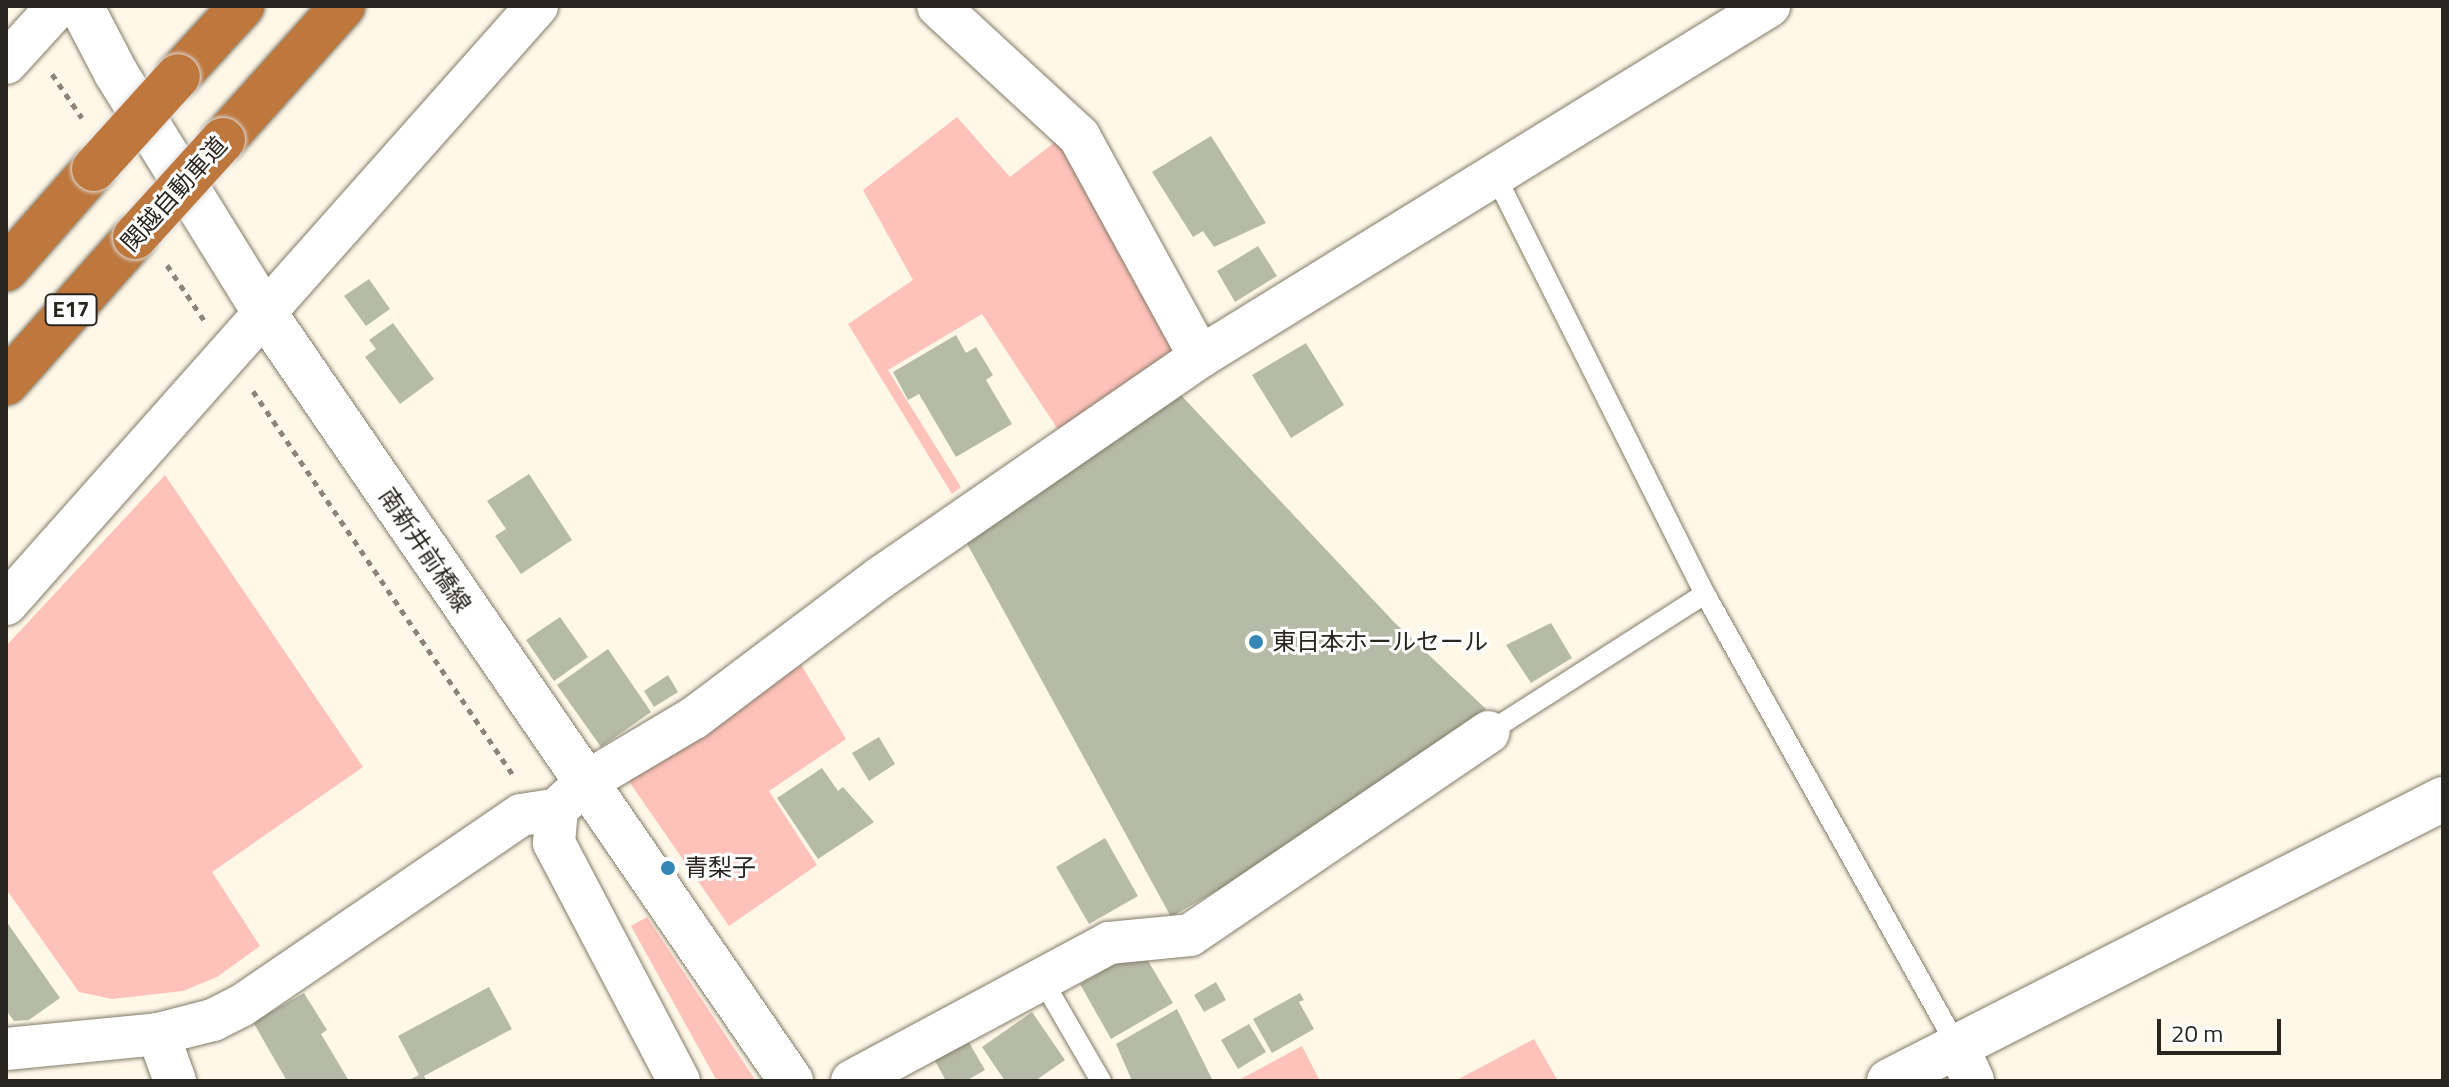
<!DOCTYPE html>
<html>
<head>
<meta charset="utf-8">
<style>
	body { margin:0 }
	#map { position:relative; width:2449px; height:1087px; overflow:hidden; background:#fff8e9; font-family:"Titillium Web","Noto Sans JP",sans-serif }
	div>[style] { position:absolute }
	.green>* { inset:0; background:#fec2ba }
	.building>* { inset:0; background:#b6bba7 }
	.path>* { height:5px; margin-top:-2.5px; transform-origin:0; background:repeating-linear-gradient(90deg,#8a857a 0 6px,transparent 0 12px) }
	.roads { filter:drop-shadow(0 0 2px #827b69) drop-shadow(0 0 2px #827b69) }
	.service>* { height:20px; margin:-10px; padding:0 10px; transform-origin:10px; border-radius:10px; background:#fff }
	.minor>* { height:42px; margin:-21px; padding:0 21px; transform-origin:21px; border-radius:21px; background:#fff }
	.tertiary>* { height:44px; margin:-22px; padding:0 22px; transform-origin:22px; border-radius:22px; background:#fff }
	.secondary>* { height:44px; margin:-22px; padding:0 22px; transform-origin:22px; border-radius:22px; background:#fff }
	.motorway>* { height:44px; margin:-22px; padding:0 22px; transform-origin:22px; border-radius:22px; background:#be773d }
	.bridges { filter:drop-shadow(0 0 2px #dddcdb) drop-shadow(0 0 2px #dddcdb) }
	.motorway-bridge>* { height:44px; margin:-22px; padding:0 22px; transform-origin:22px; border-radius:22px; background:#be773d }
	.dots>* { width:22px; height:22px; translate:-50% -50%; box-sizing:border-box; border:4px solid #fff; border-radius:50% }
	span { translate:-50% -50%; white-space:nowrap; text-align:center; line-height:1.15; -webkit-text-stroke:6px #fff; paint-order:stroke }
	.shield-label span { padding:2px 6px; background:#fff; border:2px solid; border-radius:6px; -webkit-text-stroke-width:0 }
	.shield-label { font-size:22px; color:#29261f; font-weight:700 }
	.street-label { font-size:24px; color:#29261f }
	.poi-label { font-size:24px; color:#29261f }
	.left { translate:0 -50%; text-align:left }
	.frame { position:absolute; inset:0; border:8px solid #29261f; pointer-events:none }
	.scale { position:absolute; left:2157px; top:1019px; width:124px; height:36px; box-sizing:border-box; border:4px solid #29261f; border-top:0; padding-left:10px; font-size:24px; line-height:28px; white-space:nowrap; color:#29261f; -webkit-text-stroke:6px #fff; paint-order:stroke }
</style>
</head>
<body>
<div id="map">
	<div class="green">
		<i style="clip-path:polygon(957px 117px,1010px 177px,1064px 135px,1187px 349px,1063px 437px,982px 314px,888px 370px,961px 487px,952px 494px,848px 324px,913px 280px,863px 190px)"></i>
		<i style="clip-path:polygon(165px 475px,363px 767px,212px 872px,260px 946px,217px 977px,183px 991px,112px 999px,79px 992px,6px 889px,6px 646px)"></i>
		<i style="clip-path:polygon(800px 663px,846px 739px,769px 791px,817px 865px,729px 926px,628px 780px)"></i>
		<i style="clip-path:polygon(647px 917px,756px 1081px,717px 1081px,631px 926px)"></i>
		<i style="clip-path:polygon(1534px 1039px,1558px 1081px,1455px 1081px)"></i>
		<i style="clip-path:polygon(1302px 1046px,1320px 1081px,1237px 1081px)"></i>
	</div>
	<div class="building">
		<i style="clip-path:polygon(1211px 136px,1266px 223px,1214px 247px,1203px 231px,1193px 237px,1152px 172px)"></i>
		<i style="clip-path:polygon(1258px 246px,1277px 276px,1235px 302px,1217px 271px)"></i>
		<i style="clip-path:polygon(369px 279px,390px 309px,366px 326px,344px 296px)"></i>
		<i style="clip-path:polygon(393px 323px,434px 379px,400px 404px,365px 357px,376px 349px,369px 340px)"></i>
		<i style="clip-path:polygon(956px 335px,966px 353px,976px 347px,993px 375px,986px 380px,1012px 424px,956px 457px,919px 394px,908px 400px,893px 372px)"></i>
		<i style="clip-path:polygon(1306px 343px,1344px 405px,1291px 438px,1252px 375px)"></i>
		<i style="clip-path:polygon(1179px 393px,1394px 622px,1486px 709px,1239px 878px,1171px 917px,965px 540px)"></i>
		<i style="clip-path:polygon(529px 474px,572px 540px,521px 574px,495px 536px,506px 529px,487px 501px)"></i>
		<i style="clip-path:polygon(560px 617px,588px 657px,554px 681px,526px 640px)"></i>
		<i style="clip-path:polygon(1551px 623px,1572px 658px,1531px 683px,1506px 645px)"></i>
		<i style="clip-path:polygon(608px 649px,651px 712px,601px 747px,557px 685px)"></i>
		<i style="clip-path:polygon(668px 675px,678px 692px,654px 707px,644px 691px)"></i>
		<i style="clip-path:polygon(879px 737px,895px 764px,869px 781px,852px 753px)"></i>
		<i style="clip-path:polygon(822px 768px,838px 791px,843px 787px,874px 822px,818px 859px,777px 798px)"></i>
		<i style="clip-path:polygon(1105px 838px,1138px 896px,1089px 924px,1056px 867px)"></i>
		<i style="clip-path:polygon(6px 921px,60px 998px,29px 1020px,14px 1021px,6px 1010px)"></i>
		<i style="clip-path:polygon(1141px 949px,1173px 1003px,1111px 1039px,1080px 984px)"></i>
		<i style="clip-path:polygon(1216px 982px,1226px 1000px,1204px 1012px,1194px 995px)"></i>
		<i style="clip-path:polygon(489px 987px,512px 1029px,424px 1076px,427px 1081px,407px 1081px,419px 1075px,398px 1036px)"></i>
		<i style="clip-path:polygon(304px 993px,327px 1030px,321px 1034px,349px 1081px,287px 1081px,253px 1022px)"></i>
		<i style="clip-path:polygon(1300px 993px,1304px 1000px,1299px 1002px,1314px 1029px,1272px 1053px,1253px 1019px)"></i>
		<i style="clip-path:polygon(1177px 1009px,1212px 1079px,1132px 1081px,1116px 1044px)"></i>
		<i style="clip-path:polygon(1032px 1012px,1065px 1060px,1035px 1081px,1005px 1081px,982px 1047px)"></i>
		<i style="clip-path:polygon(1249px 1024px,1266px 1052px,1238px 1069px,1221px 1040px)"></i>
		<i style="clip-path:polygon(967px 1039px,985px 1070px,966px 1081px,946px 1081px,934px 1059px)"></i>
	</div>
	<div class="path">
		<i style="left:52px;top:74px;width:53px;rotate:55.7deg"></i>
		<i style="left:167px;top:265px;width:66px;rotate:56.1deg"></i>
		<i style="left:253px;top:391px;width:465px;rotate:55.9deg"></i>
	</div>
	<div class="roads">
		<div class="service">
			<i style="left:1496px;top:177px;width:466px;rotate:63.4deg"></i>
			<i style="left:1705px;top:594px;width:518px;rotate:60.86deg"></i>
			<i style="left:1489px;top:732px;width:256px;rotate:-32.6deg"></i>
			<i style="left:1043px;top:981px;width:116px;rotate:59.9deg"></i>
		</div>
		<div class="minor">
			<i style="left:938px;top:6px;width:192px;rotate:42.7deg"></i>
			<i style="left:1079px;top:136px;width:252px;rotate:61.3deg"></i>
			<i style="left:1200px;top:357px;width:669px;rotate:-31.67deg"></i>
			<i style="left:6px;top:63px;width:77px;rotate:-47.6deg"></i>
			<i style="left:6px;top:604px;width:800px;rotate:-48.4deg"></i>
			<i style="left:158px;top:1034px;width:50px;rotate:70.1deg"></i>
			<i style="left:1957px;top:1046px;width:38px;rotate:65deg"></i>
			<i style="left:6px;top:1049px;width:153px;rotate:-5.6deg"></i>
			<i style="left:158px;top:1034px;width:57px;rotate:-14.3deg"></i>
			<i style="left:213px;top:1020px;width:31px;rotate:-27deg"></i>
			<i style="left:241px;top:1006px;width:339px;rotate:-34.3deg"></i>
			<i style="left:521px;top:815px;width:36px;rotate:-9deg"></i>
			<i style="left:679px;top:1081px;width:269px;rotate:-117.7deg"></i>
			<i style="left:554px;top:843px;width:34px;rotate:-85deg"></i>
			<i style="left:557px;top:809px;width:40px;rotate:-43deg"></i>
			<i style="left:586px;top:782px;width:126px;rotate:-30.7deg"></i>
			<i style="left:694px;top:718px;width:234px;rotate:-37deg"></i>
			<i style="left:881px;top:577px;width:388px;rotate:-34.6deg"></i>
			<i style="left:852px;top:1081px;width:292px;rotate:-28.2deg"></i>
			<i style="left:1109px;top:943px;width:81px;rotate:-5.6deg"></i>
			<i style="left:1190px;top:935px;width:361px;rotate:-34.2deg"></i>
		</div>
		<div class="tertiary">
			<i style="left:1889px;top:1081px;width:622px;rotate:-26.98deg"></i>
		</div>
		<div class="secondary">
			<i style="left:81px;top:6px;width:76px;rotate:62.4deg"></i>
			<i style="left:116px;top:73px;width:285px;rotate:58.2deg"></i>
			<i style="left:266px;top:315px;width:929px;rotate:55.57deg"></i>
		</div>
		<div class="motorway">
			<i style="left:178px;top:76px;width:95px;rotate:-47.6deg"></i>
			<i style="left:223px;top:140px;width:180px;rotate:-48.2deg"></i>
			<i style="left:6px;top:269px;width:133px;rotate:-48.7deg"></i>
			<i style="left:6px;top:383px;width:195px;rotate:-48.5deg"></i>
		</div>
	</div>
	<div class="bridges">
		<div class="motorway-bridge">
			<i style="left:94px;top:169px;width:125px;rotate:-47.9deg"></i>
			<i style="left:135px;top:237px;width:131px;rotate:-47.8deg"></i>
		</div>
	</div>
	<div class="dots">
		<i style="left:1256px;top:642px;background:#3587b7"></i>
		<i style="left:668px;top:868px;background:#3587b7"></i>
	</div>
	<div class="shield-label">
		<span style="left:71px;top:310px">E17</span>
	</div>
	<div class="street-label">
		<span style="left:174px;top:194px;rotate:-48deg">関越自動車道</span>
		<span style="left:425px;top:550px;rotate:56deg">南新井前橋線</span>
	</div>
	<div class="poi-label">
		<span class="left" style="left:1272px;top:642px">東日本ホールセール</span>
		<span class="left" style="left:684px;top:868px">青梨子</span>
	</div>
	<div class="frame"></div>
	<div class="scale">20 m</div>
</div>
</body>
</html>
